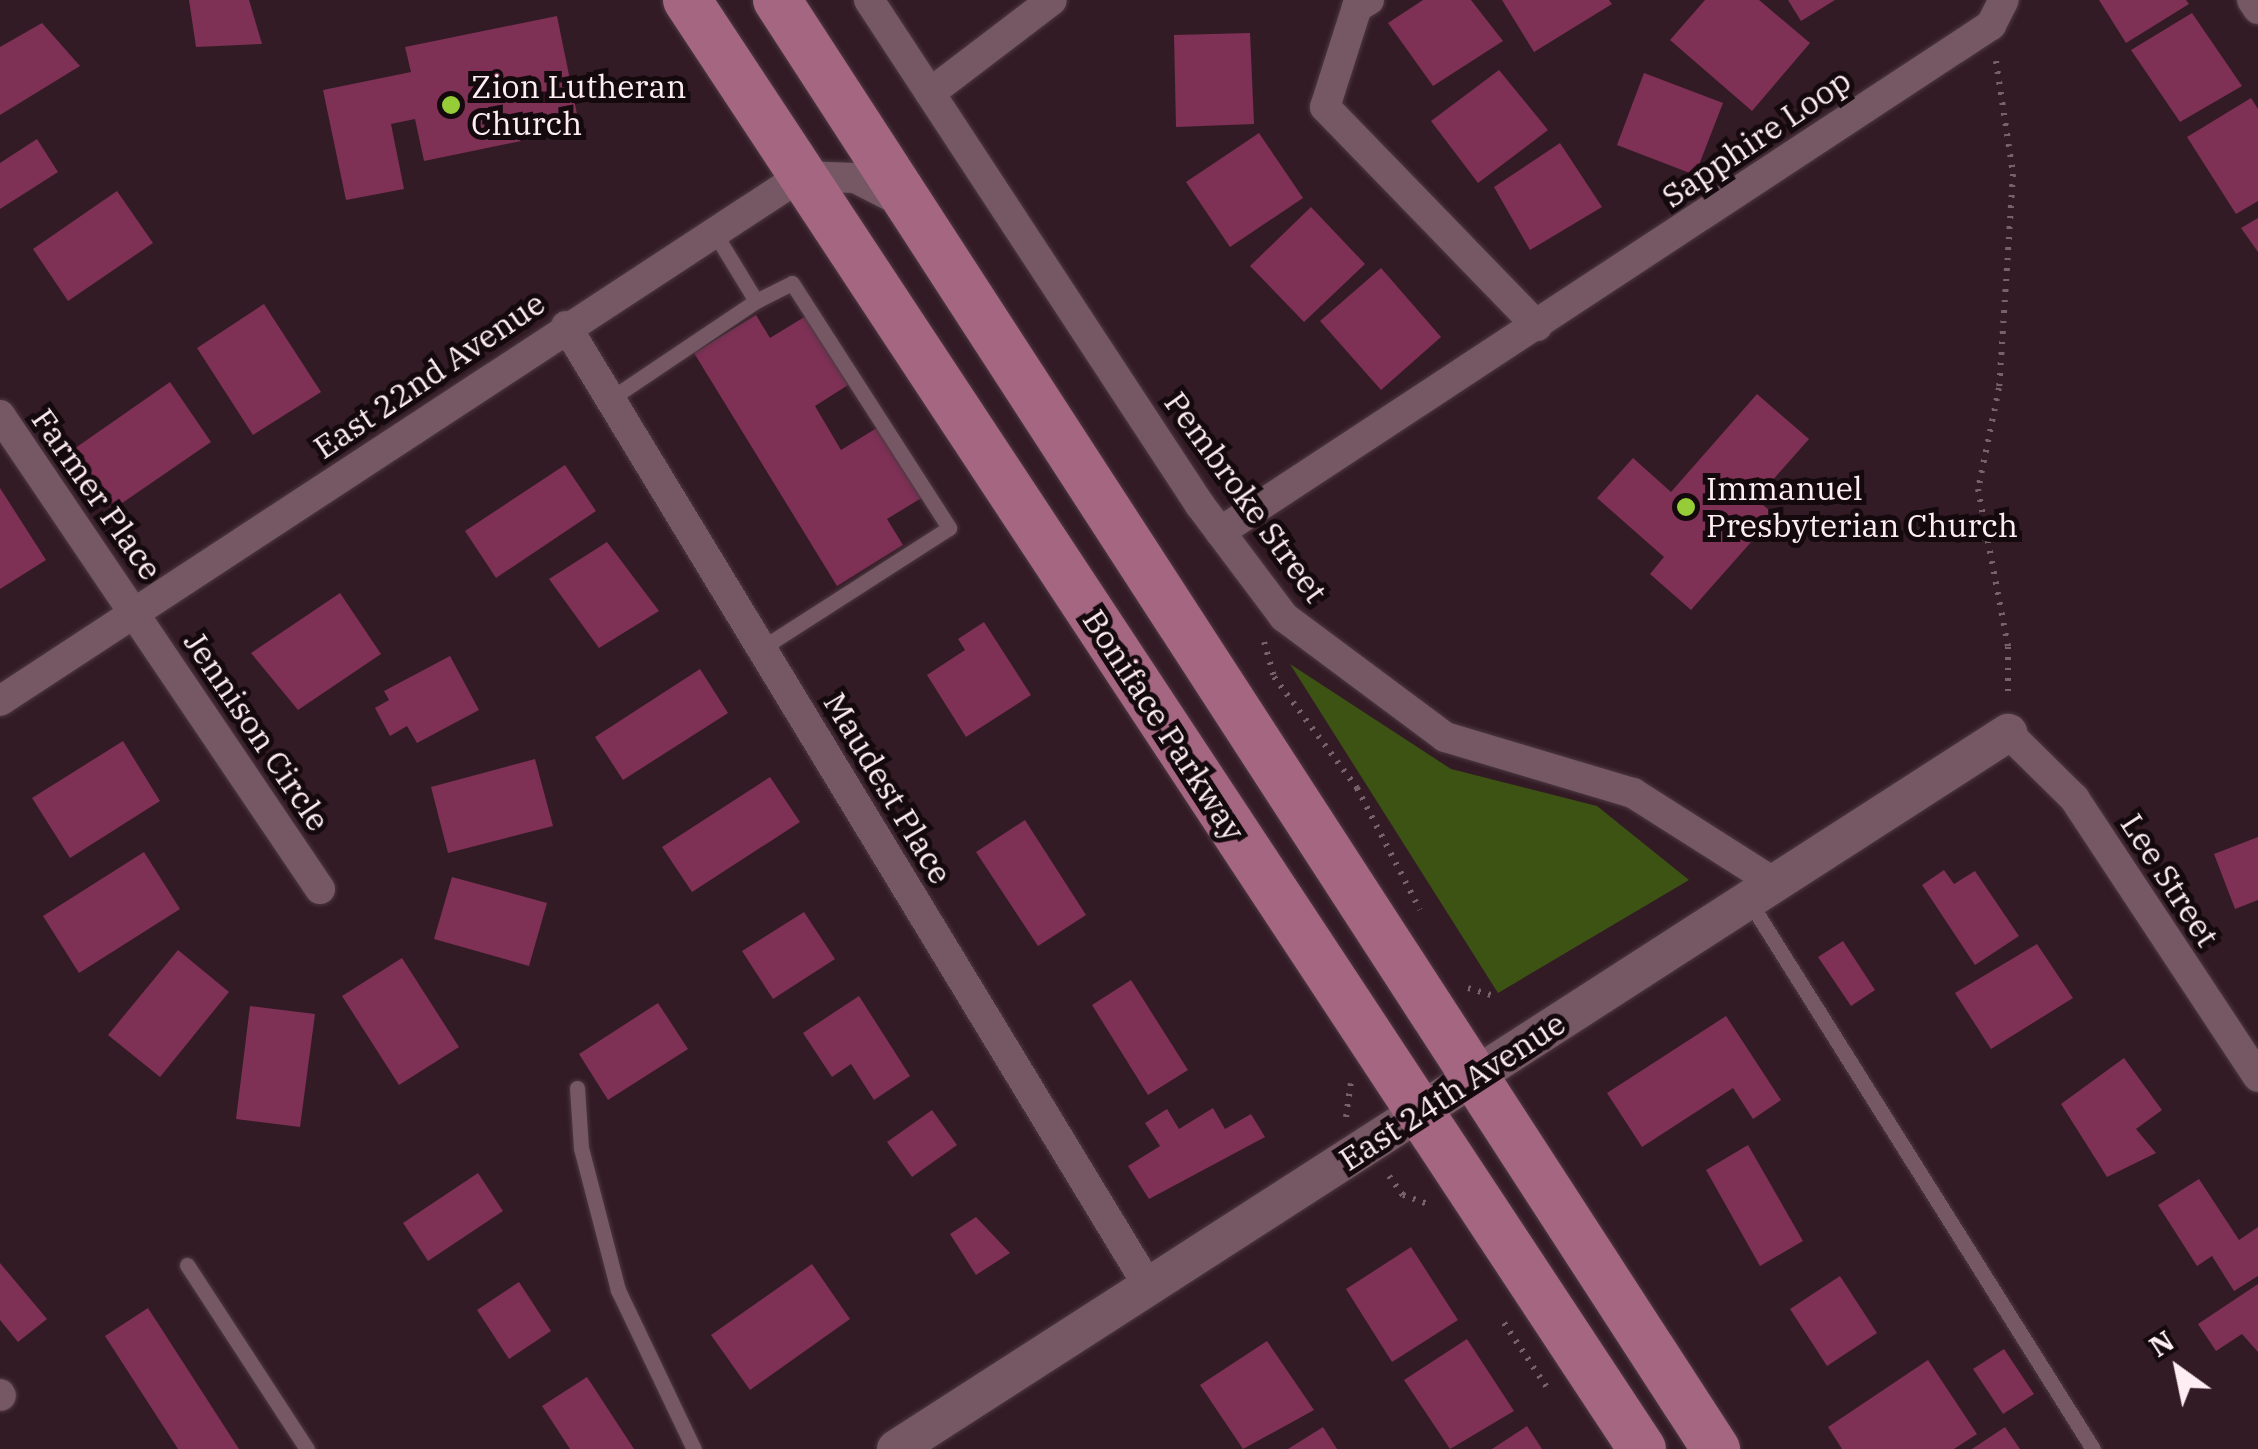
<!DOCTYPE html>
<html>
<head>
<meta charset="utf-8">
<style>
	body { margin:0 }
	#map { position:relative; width:2258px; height:1449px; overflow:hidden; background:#331b25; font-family:"IBM Plex Serif",serif }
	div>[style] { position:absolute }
	.forest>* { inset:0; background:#3c5313 }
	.building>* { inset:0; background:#7e3055 }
	.path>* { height:6px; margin-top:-3px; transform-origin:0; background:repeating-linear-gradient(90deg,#77616a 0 2.5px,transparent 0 10.5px) }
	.roads { filter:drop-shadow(0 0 2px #4c3840) drop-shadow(0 0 2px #4c3840) }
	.service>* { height:15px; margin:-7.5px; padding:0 7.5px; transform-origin:7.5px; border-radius:7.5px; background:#765864 }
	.minor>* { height:30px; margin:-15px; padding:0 15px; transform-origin:15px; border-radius:15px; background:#765864 }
	.tertiary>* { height:38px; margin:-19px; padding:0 19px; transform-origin:19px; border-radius:19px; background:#765864 }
	.primary>* { height:48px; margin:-24px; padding:0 24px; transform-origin:24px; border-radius:24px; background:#a56681 }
	.dots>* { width:28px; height:28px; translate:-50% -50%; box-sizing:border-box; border:5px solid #14090d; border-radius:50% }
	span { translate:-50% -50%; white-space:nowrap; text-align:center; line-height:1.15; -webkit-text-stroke:10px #14090d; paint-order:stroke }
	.poi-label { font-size:32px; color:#feedf3 }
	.left { translate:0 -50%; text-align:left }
	.street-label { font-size:32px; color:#feedf3 }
	.north { position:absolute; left:2128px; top:1319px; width:100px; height:100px; -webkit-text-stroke:8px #14090d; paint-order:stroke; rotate:327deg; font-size:28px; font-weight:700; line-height:40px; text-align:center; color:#feedf3 }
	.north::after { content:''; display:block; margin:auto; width:35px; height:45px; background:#feedf3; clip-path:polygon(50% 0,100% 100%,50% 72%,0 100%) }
</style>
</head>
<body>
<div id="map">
	<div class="forest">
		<i style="clip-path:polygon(1290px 664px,1451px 769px,1597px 806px,1689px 880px,1498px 993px)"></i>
	</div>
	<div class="building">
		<i style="clip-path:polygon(189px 0,249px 0,262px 44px,196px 47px)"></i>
		<i style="clip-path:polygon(1423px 0,1471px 0,1503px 41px,1433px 86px,1388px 23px)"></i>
		<i style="clip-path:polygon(1502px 0,1609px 0,1612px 4px,1534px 52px)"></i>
		<i style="clip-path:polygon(1705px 0,1759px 0,1810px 43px,1752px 111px,1670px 40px)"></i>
		<i style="clip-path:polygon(1788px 0,1835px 0,1801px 21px)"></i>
		<i style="clip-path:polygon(2099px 0,2186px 0,2189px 4px,2126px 43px)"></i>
		<i style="clip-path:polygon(2192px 13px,2242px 86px,2180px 122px,2131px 50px)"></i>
		<i style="clip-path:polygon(557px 16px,580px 129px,424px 161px,415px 119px,391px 124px,404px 189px,346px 200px,323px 90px,411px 72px,405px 47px)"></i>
		<i style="clip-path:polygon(42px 23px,80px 66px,0 115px,0 47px)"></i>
		<i style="clip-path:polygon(1250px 33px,1254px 124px,1176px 127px,1174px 35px)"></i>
		<i style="clip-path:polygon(1499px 70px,1548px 130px,1478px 183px,1431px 121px)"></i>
		<i style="clip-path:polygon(1644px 73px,1723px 103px,1695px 175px,1617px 145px)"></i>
		<i style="clip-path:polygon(2251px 98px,2258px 109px,2258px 201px,2236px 214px,2187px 137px)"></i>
		<i style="clip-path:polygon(1259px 133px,1303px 198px,1230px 247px,1186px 182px)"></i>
		<i style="clip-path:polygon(37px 139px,58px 172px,0 209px,0 163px)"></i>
		<i style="clip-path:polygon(1560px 143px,1602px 207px,1530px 250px,1494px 187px)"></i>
		<i style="clip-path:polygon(117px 191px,153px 243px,68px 301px,33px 249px)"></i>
		<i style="clip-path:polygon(1311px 207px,1365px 264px,1304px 322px,1250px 266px)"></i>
		<i style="clip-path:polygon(2258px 218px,2258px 252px,2241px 228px)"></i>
		<i style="clip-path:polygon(1381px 268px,1441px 337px,1381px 390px,1320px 321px)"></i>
		<i style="clip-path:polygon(264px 304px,321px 392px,253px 435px,197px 348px)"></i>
		<i style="clip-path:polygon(756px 315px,770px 338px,806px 316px,848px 385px,815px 406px,841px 450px,880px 426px,923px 497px,887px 519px,903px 545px,837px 586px,694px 353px)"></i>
		<i style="clip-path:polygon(170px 382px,211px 442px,112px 510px,71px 451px)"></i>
		<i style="clip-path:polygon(1757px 394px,1809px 439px,1756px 499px,1775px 515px,1691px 610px,1650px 574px,1664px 557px,1597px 498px,1633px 458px,1671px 492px)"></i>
		<i style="clip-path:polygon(565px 465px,596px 511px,496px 578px,465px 531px)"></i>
		<i style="clip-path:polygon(0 488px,46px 560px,0 589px)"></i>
		<i style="clip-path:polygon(607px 542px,659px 611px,599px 648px,549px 579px)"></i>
		<i style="clip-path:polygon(340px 593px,381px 654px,298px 710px,251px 653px)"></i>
		<i style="clip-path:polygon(984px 622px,1031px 695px,966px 737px,927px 675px,965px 650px,958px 639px)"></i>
		<i style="clip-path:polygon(450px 656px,479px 710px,417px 743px,407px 726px,390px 736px,375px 708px,389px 700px,384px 691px)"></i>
		<i style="clip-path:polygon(700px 669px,728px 713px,623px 780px,595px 737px)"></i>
		<i style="clip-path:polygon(123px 741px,160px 801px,70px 858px,32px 798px)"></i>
		<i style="clip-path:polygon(535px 759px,553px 826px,448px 853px,431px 787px)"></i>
		<i style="clip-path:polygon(770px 777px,800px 822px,692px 892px,662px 847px)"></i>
		<i style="clip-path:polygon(1025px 820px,1086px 915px,1038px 946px,976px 852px)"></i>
		<i style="clip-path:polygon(2258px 837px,2258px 900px,2235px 909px,2214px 854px)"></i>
		<i style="clip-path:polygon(144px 852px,180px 909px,79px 973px,43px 916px)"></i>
		<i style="clip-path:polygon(1944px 870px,1954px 884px,1975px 871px,2019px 936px,1975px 965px,1922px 885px)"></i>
		<i style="clip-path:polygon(452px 877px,547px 903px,529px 966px,434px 939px)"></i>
		<i style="clip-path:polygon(804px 912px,835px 959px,773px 999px,742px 951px)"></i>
		<i style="clip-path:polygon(1843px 941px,1875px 990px,1851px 1006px,1818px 957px)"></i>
		<i style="clip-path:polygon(2037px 944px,2073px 998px,1991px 1049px,1955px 993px)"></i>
		<i style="clip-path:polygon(178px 950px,229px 992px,160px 1077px,108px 1035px)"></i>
		<i style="clip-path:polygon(402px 958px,459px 1047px,399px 1085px,342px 996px)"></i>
		<i style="clip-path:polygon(1131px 980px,1188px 1070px,1148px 1095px,1092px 1005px)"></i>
		<i style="clip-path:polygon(859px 996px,910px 1076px,874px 1100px,851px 1064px,832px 1077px,803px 1033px)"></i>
		<i style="clip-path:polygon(658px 1003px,688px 1049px,608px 1100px,579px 1054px)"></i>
		<i style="clip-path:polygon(250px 1006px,315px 1014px,300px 1127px,236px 1119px)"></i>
		<i style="clip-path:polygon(1726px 1016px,1781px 1100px,1753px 1119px,1733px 1088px,1642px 1147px,1607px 1093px)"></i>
		<i style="clip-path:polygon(2124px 1058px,2162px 1110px,2136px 1129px,2156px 1153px,2107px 1177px,2061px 1104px)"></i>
		<i style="clip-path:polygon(1213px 1108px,1225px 1129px,1251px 1114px,1265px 1137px,1149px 1199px,1128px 1166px,1160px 1146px,1145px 1123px,1167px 1109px,1179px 1129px)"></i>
		<i style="clip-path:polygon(932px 1110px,957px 1145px,912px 1177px,887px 1142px)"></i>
		<i style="clip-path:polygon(1748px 1145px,1803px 1241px,1760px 1266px,1706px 1170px)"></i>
		<i style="clip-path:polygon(478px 1173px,503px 1211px,428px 1261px,403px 1223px)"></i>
		<i style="clip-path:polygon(2199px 1179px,2239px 1240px,2258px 1227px,2258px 1276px,2234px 1291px,2212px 1256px,2197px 1266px,2158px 1205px)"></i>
		<i style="clip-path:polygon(976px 1217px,1010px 1253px,976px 1275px,950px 1234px)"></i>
		<i style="clip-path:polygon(1411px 1247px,1458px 1320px,1392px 1362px,1346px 1289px)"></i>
		<i style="clip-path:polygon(0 1263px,47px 1319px,18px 1342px,0 1320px)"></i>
		<i style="clip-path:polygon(812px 1264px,850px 1319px,750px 1390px,711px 1335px)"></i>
		<i style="clip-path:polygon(1840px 1276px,1877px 1333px,1827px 1366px,1790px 1309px)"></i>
		<i style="clip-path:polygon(519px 1282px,551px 1331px,509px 1359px,477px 1310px)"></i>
		<i style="clip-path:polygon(2258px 1284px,2258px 1352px,2242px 1334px,2216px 1351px,2198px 1324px)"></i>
		<i style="clip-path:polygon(148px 1308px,239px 1449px,178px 1449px,105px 1336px)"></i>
		<i style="clip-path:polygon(1467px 1339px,1514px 1411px,1450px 1449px,1404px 1380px)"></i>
		<i style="clip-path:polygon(1267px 1341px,1314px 1410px,1243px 1449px,1200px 1385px)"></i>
		<i style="clip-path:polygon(2004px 1349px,2034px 1394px,2003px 1414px,1973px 1369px)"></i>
		<i style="clip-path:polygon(1928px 1360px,1977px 1434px,1954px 1449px,1842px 1449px,1828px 1427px)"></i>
		<i style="clip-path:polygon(587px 1377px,634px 1449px,570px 1449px,542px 1406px)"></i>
		<i style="clip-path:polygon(1527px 1426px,1542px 1449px,1492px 1449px)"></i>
		<i style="clip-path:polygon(1323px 1427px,1337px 1449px,1288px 1449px)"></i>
		<i style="clip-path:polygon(2005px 1427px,2020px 1449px,1972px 1449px)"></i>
	</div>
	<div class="path">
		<i style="left:1996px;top:61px;width:114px;rotate:81.4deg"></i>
		<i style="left:2013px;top:174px;width:214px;rotate:93.7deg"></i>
		<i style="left:1999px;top:388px;width:103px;rotate:101.7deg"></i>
		<i style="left:1978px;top:489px;width:161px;rotate:79.2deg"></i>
		<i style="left:2008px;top:647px;width:50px;rotate:90deg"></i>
		<i style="left:1264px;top:642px;width:36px;rotate:74deg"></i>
		<i style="left:1274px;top:677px;width:139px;rotate:53.2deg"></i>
		<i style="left:1357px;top:788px;width:137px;rotate:62.7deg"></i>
		<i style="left:1468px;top:988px;width:27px;rotate:17deg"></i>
		<i style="left:1346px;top:1117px;width:34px;rotate:-82deg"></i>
		<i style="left:1389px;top:1176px;width:24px;rotate:54deg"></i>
		<i style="left:1403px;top:1195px;width:29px;rotate:20deg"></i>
		<i style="left:1504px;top:1323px;width:83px;rotate:56.3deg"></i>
	</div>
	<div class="roads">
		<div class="service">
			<i style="left:714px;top:232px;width:81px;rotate:58.7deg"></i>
			<i style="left:756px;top:301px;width:40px;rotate:-26.6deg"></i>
			<i style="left:792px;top:283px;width:291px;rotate:57.3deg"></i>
			<i style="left:949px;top:528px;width:222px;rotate:147.3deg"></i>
			<i style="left:610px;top:399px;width:176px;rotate:-33.9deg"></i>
			<i style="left:1749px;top:901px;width:647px;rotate:57.88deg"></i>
			<i style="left:577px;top:1088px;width:60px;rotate:86.2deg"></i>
			<i style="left:581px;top:1148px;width:147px;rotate:75.4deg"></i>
			<i style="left:618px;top:1290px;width:176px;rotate:64.5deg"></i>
			<i style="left:187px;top:1265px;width:220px;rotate:56.9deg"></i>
		</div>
		<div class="minor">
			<i style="left:869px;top:0;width:604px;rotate:56.76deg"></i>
			<i style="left:1200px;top:505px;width:140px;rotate:53.1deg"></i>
			<i style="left:1284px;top:617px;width:201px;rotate:36.7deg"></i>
			<i style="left:1445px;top:737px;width:196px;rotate:16.6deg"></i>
			<i style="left:1633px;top:793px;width:168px;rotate:32.4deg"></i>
			<i style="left:1369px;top:0;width:14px;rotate:150deg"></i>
			<i style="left:1357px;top:7px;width:105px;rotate:107.7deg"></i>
			<i style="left:1325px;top:107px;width:305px;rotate:45.9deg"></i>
			<i style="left:2252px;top:0;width:11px;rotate:56deg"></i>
			<i style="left:930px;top:93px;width:153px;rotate:-37.3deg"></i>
			<i style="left:566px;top:326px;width:1124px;rotate:58.76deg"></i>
			<i style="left:0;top:415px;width:572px;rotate:55.98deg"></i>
			<i style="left:1220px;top:532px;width:923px;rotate:-33.33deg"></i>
			<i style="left:1991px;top:25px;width:28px;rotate:-63deg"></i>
			<i style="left:0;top:701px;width:958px;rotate:-33.24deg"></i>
			<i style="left:801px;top:176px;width:54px;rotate:2.1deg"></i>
			<i style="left:855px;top:178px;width:55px;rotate:27deg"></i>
			<i style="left:2008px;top:733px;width:93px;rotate:44.6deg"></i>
			<i style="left:2074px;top:798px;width:334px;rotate:56.6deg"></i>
			<i style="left:0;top:1394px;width:2px;rotate:63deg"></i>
		</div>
		<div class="tertiary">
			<i style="left:896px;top:1449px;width:1323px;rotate:-32.78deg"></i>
		</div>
		<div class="primary">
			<i style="left:687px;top:0;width:1735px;rotate:56.61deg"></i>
			<i style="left:777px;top:0;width:1727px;rotate:57.06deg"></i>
		</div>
	</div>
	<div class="dots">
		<i style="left:451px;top:105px;background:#97cc39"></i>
		<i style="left:1686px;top:507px;background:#97cc39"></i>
	</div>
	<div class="poi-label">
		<span class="left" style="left:471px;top:105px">Zion Lutheran<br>Church</span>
		<span class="left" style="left:1706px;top:507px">Immanuel<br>Presbyterian Church</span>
	</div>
	<div class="street-label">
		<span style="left:1756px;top:138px;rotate:-34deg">Sapphire Loop</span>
		<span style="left:429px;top:375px;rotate:-34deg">East 22nd Avenue</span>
		<span style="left:97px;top:494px;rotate:55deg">Farmer Place</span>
		<span style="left:1246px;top:497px;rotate:54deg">Pembroke Street</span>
		<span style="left:1164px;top:725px;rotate:57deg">Boniface Parkway</span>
		<span style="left:257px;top:731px;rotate:56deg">Jennison Circle</span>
		<span style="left:888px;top:788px;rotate:59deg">Maudest Place</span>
		<span style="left:2170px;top:880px;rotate:57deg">Lee Street</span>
		<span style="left:1452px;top:1091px;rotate:-33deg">East 24th Avenue</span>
	</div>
	<div class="north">N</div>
</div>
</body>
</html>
